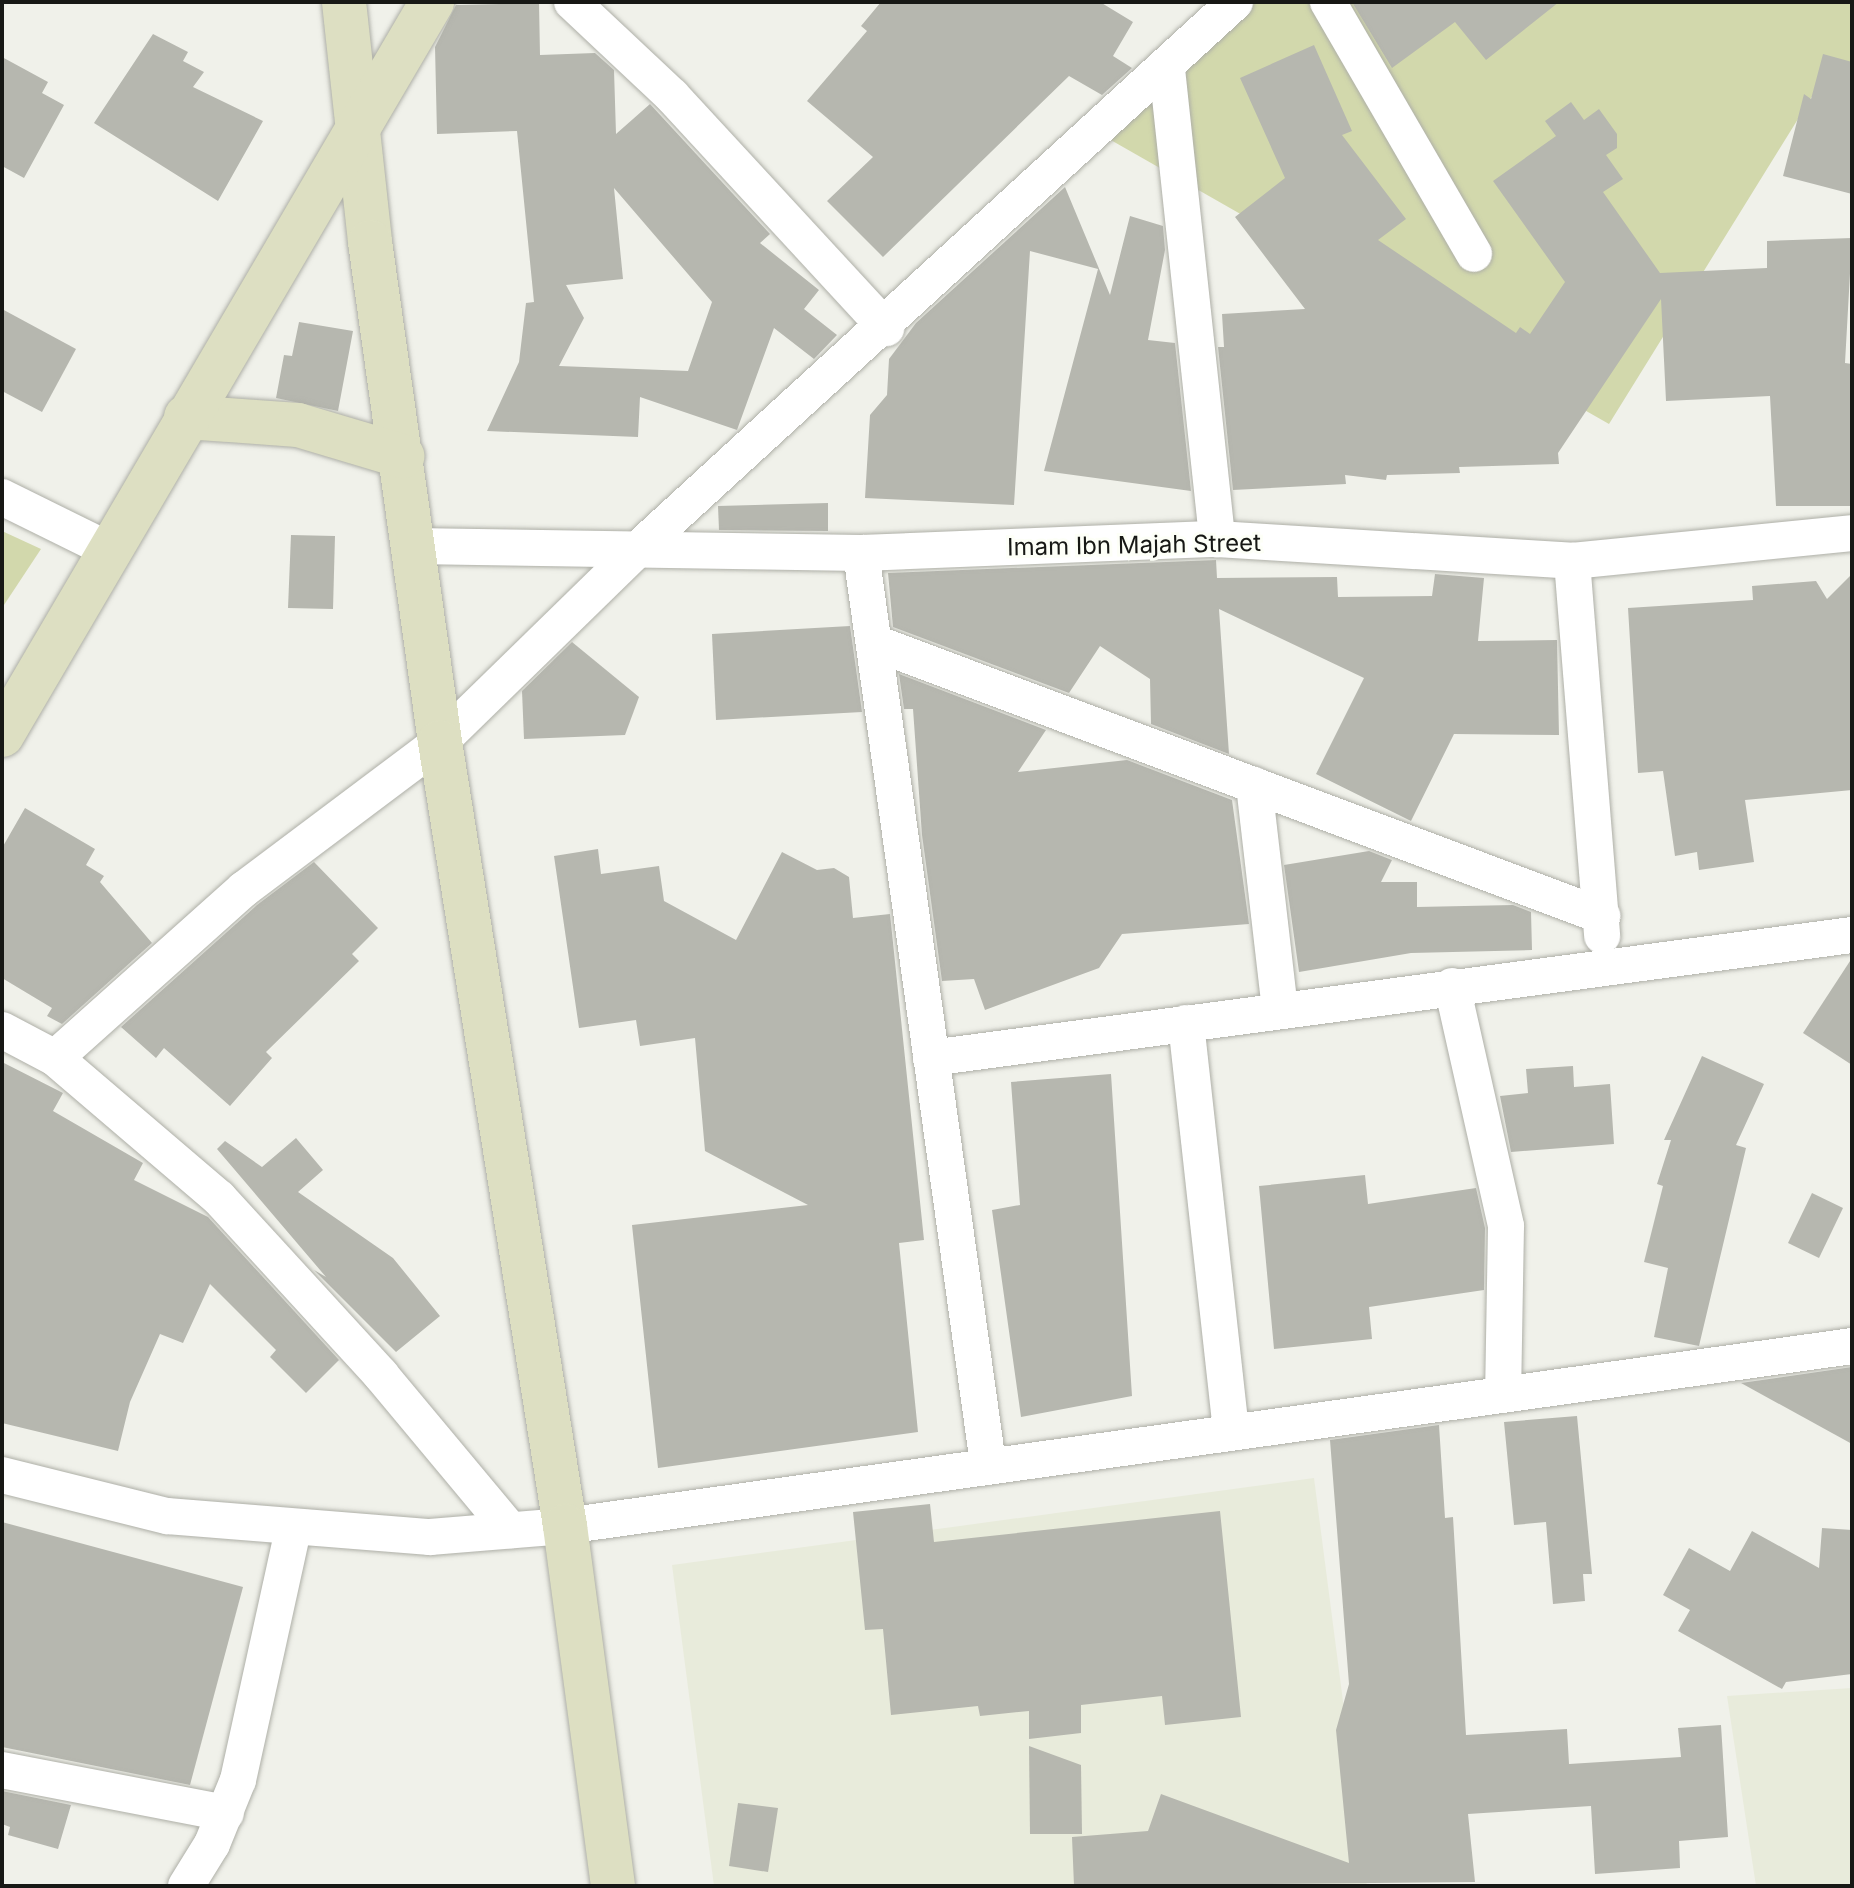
<!DOCTYPE html>
<html>
<head>
<meta charset="utf-8">
<style>
	body { margin:0 }
	#map { position:relative; width:1854px; height:1888px; overflow:hidden; background:#f0f1ea; font-family:Inter,sans-serif }
	div>[style] { position:absolute }
	.built>* { inset:0; background:#e8ebdb }
	.green>* { inset:0; background:#d2d8ac }
	.building>* { inset:0; background:#b6b7af }
	.roads { filter:drop-shadow(0 0 2px #aeafa7) drop-shadow(0 0 2px #aeafa7) }
	.minor>* { height:36px; margin:-18px; padding:0 18px; transform-origin:18px; border-radius:18px; background:#fff }
	.secondary>* { height:44px; margin:-22px; padding:0 22px; transform-origin:22px; border-radius:22px; background:#dddfc2 }
	span { translate:-50% -50%; white-space:nowrap; text-align:center; line-height:1.15; -webkit-text-stroke:6px #fdfff7; paint-order:stroke }
	.street-label { font-size:24px; color:#171815 }
	.frame { position:absolute; inset:0; border:4px solid #171815; pointer-events:none }
</style>
</head>
<body>
<div id="map">
	<div class="built">
		<i style="clip-path:polygon(1314px 1478px,1367px 1886px,714px 1886px,672px 1565px)"></i>
		<i style="clip-path:polygon(1852px 1688px,1852px 1886px,1756px 1886px,1727px 1696px)"></i>
	</div>
	<div class="green">
		<i style="clip-path:polygon(1256px 2px,1852px 2px,1852px 86px,1816px 90px,1609px 424px,1109px 139px)"></i>
		<i style="clip-path:polygon(2px 531px,41px 549px,2px 608px)"></i>
	</div>
	<div class="building">
		<i style="clip-path:polygon(881px 2px,1100px 2px,1133px 22px,1113px 56px,1132px 68px,1102px 95px,1069px 76px,883px 257px,827px 201px,873px 157px,807px 101px,867px 31px,861px 26px)"></i>
		<i style="clip-path:polygon(1352px 2px,1559px 2px,1486px 60px,1455px 22px,1392px 68px)"></i>
		<i style="clip-path:polygon(evenodd,539px 3px,540px 55px,595px 53px,614px 70px,616px 134px,650px 104px,770px 234px,760px 243px,819px 290px,804px 309px,837px 335px,814px 359px,774px 328px,737px 430px,640px 397px,638px 437px,487px 431px,519px 362px,526px 303px,534px 302px,517px 131px,437px 134px,435px 47px,456px 5px,539px 3px,614px 188px,712px 302px,688px 371px,559px 366px,584px 318px,566px 285px,623px 279px,614px 188px)"></i>
		<i style="clip-path:polygon(153px 34px,188px 52px,183px 61px,204px 72px,193px 87px,263px 121px,218px 201px,94px 123px)"></i>
		<i style="clip-path:polygon(1314px 45px,1352px 131px,1342px 135px,1406px 219px,1378px 240px,1516px 333px,1520px 327px,1530px 334px,1565px 282px,1493px 181px,1556px 136px,1545px 121px,1571px 102px,1584px 120px,1599px 109px,1617px 134px,1617px 148px,1606px 155px,1623px 179px,1603px 192px,1660px 273px,1767px 268px,1767px 241px,1852px 238px,1845px 363px,1852px 364px,1852px 506px,1776px 506px,1770px 396px,1666px 401px,1661px 299px,1558px 453px,1559px 464px,1459px 467px,1460px 473px,1387px 475px,1386px 480px,1345px 475px,1346px 484px,1233px 490px,1218px 347px,1224px 347px,1222px 314px,1305px 309px,1235px 217px,1285px 178px,1240px 78px)"></i>
		<i style="clip-path:polygon(1823px 54px,1852px 62px,1852px 194px,1783px 176px,1804px 94px,1811px 99px)"></i>
		<i style="clip-path:polygon(2px 57px,48px 82px,42px 93px,64px 105px,24px 178px,2px 166px)"></i>
		<i style="clip-path:polygon(1065px 187px,1110px 295px,1130px 216px,1163px 226px,1165px 250px,1148px 340px,1175px 343px,1191px 491px,1044px 471px,1098px 269px,1030px 251px,1014px 505px,865px 498px,870px 415px,887px 395px,889px 359px,916px 323px)"></i>
		<i style="clip-path:polygon(2px 309px,76px 349px,42px 412px,2px 391px)"></i>
		<i style="clip-path:polygon(299px 322px,353px 331px,338px 411px,276px 398px,284px 355px,292px 356px)"></i>
		<i style="clip-path:polygon(828px 503px,828px 531px,719px 530px,718px 506px)"></i>
		<i style="clip-path:polygon(291px 535px,335px 536px,333px 609px,288px 608px)"></i>
		<i style="clip-path:polygon(1216px 560px,1217px 578px,1337px 577px,1338px 597px,1432px 596px,1435px 574px,1484px 578px,1478px 641px,1557px 640px,1559px 735px,1454px 734px,1411px 821px,1316px 774px,1364px 678px,1219px 609px,1229px 754px,1151px 724px,1150px 679px,1100px 646px,1069px 693px,893px 627px,888px 573px)"></i>
		<i style="clip-path:polygon(1852px 574px,1852px 790px,1745px 800px,1754px 862px,1699px 870px,1697px 852px,1675px 856px,1663px 771px,1638px 773px,1628px 608px,1753px 600px,1752px 586px,1816px 581px,1827px 599px)"></i>
		<i style="clip-path:polygon(850px 626px,862px 712px,716px 720px,712px 634px)"></i>
		<i style="clip-path:polygon(572px 642px,639px 697px,625px 735px,524px 739px,522px 691px)"></i>
		<i style="clip-path:polygon(899px 674px,1046px 730px,1018px 772px,1127px 760px,1232px 800px,1249px 924px,1122px 934px,1099px 968px,985px 1010px,974px 979px,942px 981px,922px 835px,913px 709px,904px 709px)"></i>
		<i style="clip-path:polygon(25px 808px,95px 849px,86px 865px,104px 876px,100px 882px,152px 943px,62px 1024px,47px 1016px,52px 1008px,2px 978px,2px 848px)"></i>
		<i style="clip-path:polygon(598px 849px,601px 874px,659px 866px,664px 901px,736px 940px,782px 852px,817px 870px,834px 868px,849px 877px,853px 918px,890px 914px,924px 1240px,899px 1243px,918px 1432px,658px 1468px,632px 1225px,808px 1205px,705px 1151px,695px 1038px,640px 1046px,636px 1020px,579px 1028px,554px 856px)"></i>
		<i style="clip-path:polygon(1369px 851px,1392px 860px,1381px 882px,1417px 882px,1417px 907px,1513px 905px,1531px 912px,1532px 950px,1411px 953px,1299px 972px,1284px 865px)"></i>
		<i style="clip-path:polygon(314px 862px,378px 928px,352px 954px,359px 961px,266px 1052px,272px 1058px,230px 1106px,164px 1048px,156px 1058px,121px 1027px,257px 905px)"></i>
		<i style="clip-path:polygon(1852px 958px,1852px 1065px,1803px 1033px)"></i>
		<i style="clip-path:polygon(1702px 1056px,1764px 1084px,1736px 1145px,1746px 1148px,1699px 1346px,1654px 1337px,1668px 1268px,1644px 1262px,1663px 1186px,1657px 1184px,1671px 1140px,1664px 1140px)"></i>
		<i style="clip-path:polygon(2px 1062px,63px 1093px,53px 1111px,143px 1163px,134px 1180px,208px 1217px,339px 1360px,306px 1393px,270px 1357px,276px 1350px,210px 1284px,183px 1343px,160px 1334px,130px 1402px,118px 1451px,2px 1423px)"></i>
		<i style="clip-path:polygon(1573px 1066px,1574px 1087px,1610px 1084px,1614px 1144px,1511px 1152px,1500px 1096px,1528px 1093px,1526px 1069px)"></i>
		<i style="clip-path:polygon(1111px 1074px,1132px 1396px,1021px 1417px,992px 1210px,1020px 1205px,1011px 1082px)"></i>
		<i style="clip-path:polygon(296px 1138px,323px 1170px,298px 1192px,393px 1258px,440px 1316px,396px 1352px,314px 1270px,326px 1277px,217px 1149px,225px 1141px,262px 1167px)"></i>
		<i style="clip-path:polygon(1365px 1175px,1368px 1204px,1476px 1188px,1485px 1228px,1484px 1290px,1369px 1307px,1372px 1339px,1274px 1349px,1259px 1186px)"></i>
		<i style="clip-path:polygon(1812px 1193px,1843px 1208px,1819px 1258px,1788px 1243px)"></i>
		<i style="clip-path:polygon(1852px 1367px,1852px 1444px,1741px 1383px)"></i>
		<i style="clip-path:polygon(1577px 1416px,1592px 1574px,1583px 1574px,1585px 1601px,1553px 1604px,1546px 1522px,1514px 1525px,1504px 1422px)"></i>
		<i style="clip-path:polygon(1439px 1425px,1445px 1518px,1453px 1517px,1466px 1735px,1567px 1729px,1569px 1764px,1681px 1757px,1678px 1728px,1721px 1725px,1728px 1837px,1679px 1841px,1680px 1868px,1595px 1874px,1591px 1806px,1468px 1814px,1475px 1882px,1074px 1886px,1072px 1837px,1148px 1831px,1161px 1794px,1349px 1863px,1336px 1730px,1349px 1684px,1330px 1440px)"></i>
		<i style="clip-path:polygon(930px 1504px,934px 1542px,1220px 1511px,1241px 1717px,1165px 1725px,1162px 1696px,1081px 1705px,1081px 1733px,1029px 1739px,1029px 1711px,980px 1716px,978px 1706px,891px 1715px,883px 1629px,865px 1630px,853px 1512px)"></i>
		<i style="clip-path:polygon(2px 1522px,243px 1587px,190px 1785px,2px 1747px)"></i>
		<i style="clip-path:polygon(1822px 1528px,1852px 1530px,1852px 1674px,1786px 1682px,1782px 1689px,1678px 1631px,1690px 1610px,1663px 1595px,1689px 1548px,1730px 1571px,1752px 1531px,1819px 1568px)"></i>
		<i style="clip-path:polygon(1029px 1746px,1081px 1765px,1082px 1834px,1030px 1834px)"></i>
		<i style="clip-path:polygon(2px 1791px,71px 1805px,58px 1849px,8px 1835px,10px 1827px,2px 1824px)"></i>
		<i style="clip-path:polygon(738px 1803px,778px 1808px,768px 1872px,729px 1866px)"></i>
	</div>
	<div class="roads">
		<div class="minor">
			<i style="left:572px;top:2px;width:137px;rotate:43.2deg"></i>
			<i style="left:672px;top:96px;width:316px;rotate:47.3deg"></i>
			<i style="left:1328px;top:2px;width:291px;rotate:59.9deg"></i>
			<i style="left:1167px;top:69px;width:473px;rotate:83.9deg"></i>
			<i style="left:2px;top:497px;width:117px;rotate:26.3deg"></i>
			<i style="left:413px;top:546px;width:448px;rotate:0.9deg"></i>
			<i style="left:861px;top:553px;width:356px;rotate:-2.3deg"></i>
			<i style="left:1217px;top:539px;width:356px;rotate:3.5deg"></i>
			<i style="left:1572px;top:561px;width:281px;rotate:-5.7deg"></i>
			<i style="left:861px;top:553px;width:919px;rotate:82.06deg"></i>
			<i style="left:1572px;top:561px;width:376px;rotate:85.4deg"></i>
			<i style="left:875px;top:643px;width:777px;rotate:20.58deg"></i>
			<i style="left:1254px;top:785px;width:226px;rotate:83.4deg"></i>
			<i style="left:1452px;top:986px;width:246px;rotate:77.3deg"></i>
			<i style="left:1506px;top:1226px;width:167px;rotate:91deg"></i>
			<i style="left:1186px;top:1023px;width:410px;rotate:83.7deg"></i>
			<i style="left:2px;top:1030px;width:60px;rotate:27.8deg"></i>
			<i style="left:55px;top:1058px;width:216px;rotate:40.5deg"></i>
			<i style="left:219px;top:1198px;width:240px;rotate:47.5deg"></i>
			<i style="left:381px;top:1375px;width:202px;rotate:50.2deg"></i>
			<i style="left:55px;top:1058px;width:254px;rotate:-41.8deg"></i>
			<i style="left:244px;top:889px;width:245px;rotate:-36.9deg"></i>
			<i style="left:440px;top:742px;width:275px;rotate:-44.3deg"></i>
			<i style="left:637px;top:550px;width:811px;rotate:-42.5deg"></i>
			<i style="left:931px;top:1058px;width:929px;rotate:-7.61deg"></i>
			<i style="left:2px;top:1475px;width:170px;rotate:14deg"></i>
			<i style="left:167px;top:1516px;width:264px;rotate:4.6deg"></i>
			<i style="left:430px;top:1537px;width:135px;rotate:-4.7deg"></i>
			<i style="left:565px;top:1526px;width:1300px;rotate:-7.96deg"></i>
			<i style="left:2px;top:1770px;width:228px;rotate:10.9deg"></i>
			<i style="left:186px;top:1886px;width:49px;rotate:-58.2deg"></i>
			<i style="left:212px;top:1844px;width:69px;rotate:-67.9deg"></i>
			<i style="left:238px;top:1780px;width:257px;rotate:-77.6deg"></i>
		</div>
		<div class="secondary">
			<i style="left:344px;top:2px;width:241px;rotate:83.8deg"></i>
			<i style="left:370px;top:242px;width:505px;rotate:82.03deg"></i>
			<i style="left:440px;top:742px;width:794px;rotate:80.94deg"></i>
			<i style="left:565px;top:1526px;width:363px;rotate:82.4deg"></i>
			<i style="left:186px;top:417px;width:112px;rotate:4.1deg"></i>
			<i style="left:298px;top:425px;width:109px;rotate:16.6deg"></i>
			<i style="left:2px;top:735px;width:850px;rotate:-59.6deg"></i>
		</div>
	</div>
	<div class="street-label">
		<span style="left:1134px;top:545px;rotate:-1deg">Imam Ibn Majah Street</span>
	</div>
	<div class="frame"></div>
</div>
</body>
</html>
